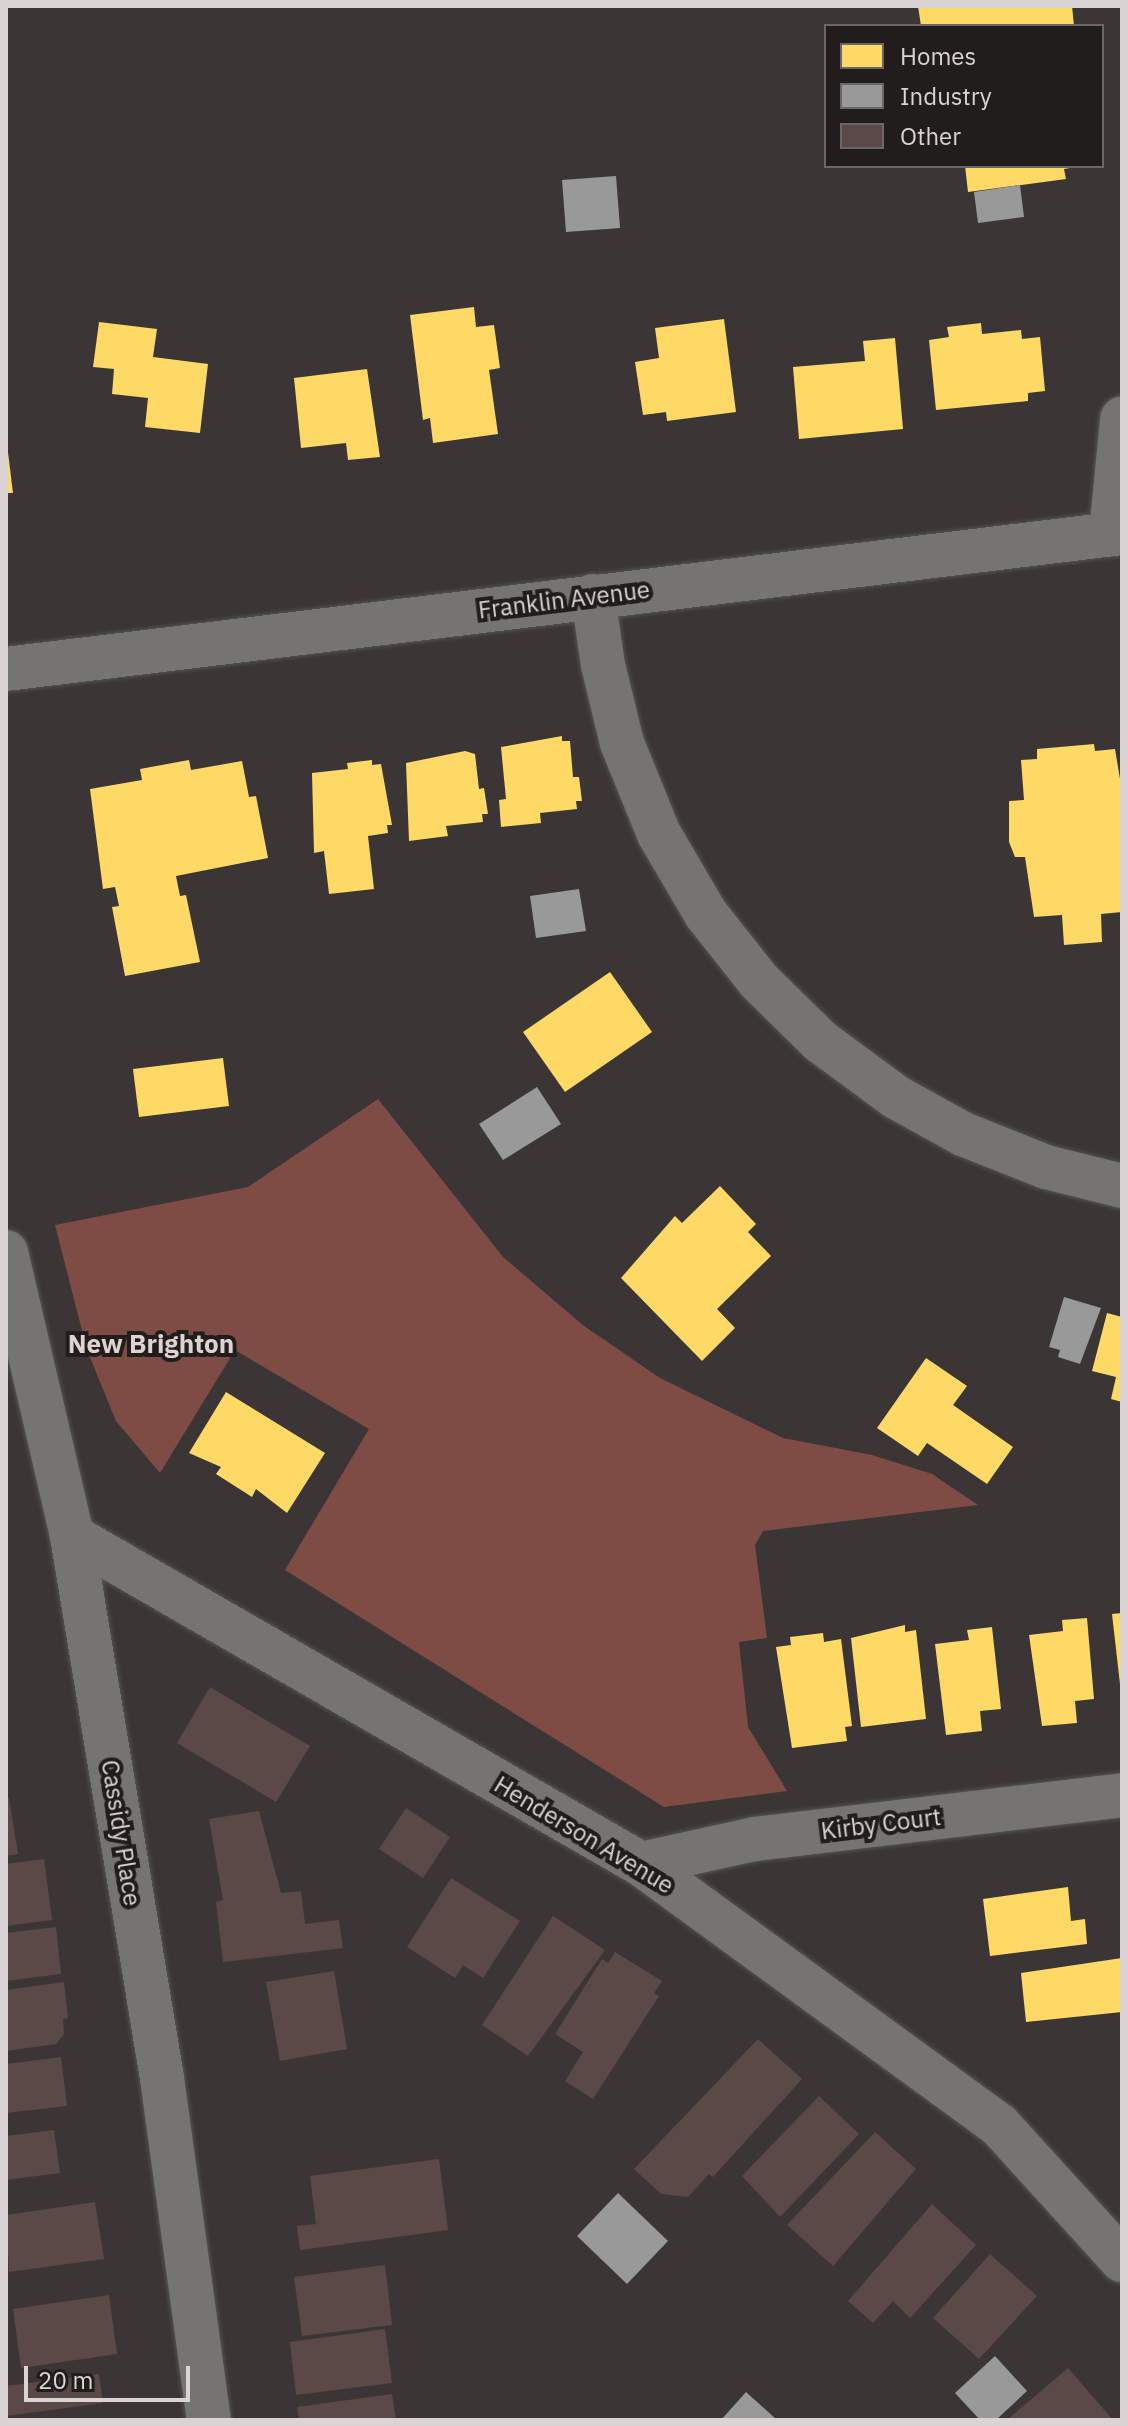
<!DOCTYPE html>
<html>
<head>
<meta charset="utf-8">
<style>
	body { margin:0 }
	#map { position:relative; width:1128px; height:2426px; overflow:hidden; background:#3b3635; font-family:"IBM Plex Sans",sans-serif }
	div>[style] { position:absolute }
	.green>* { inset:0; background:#7e4c45 }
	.homes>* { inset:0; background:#ffd966 }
	.industry>* { inset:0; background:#999 }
	.building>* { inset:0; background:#5a4946 }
	.roads { filter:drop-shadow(0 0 2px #565251) drop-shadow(0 0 2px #565251) }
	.street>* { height:44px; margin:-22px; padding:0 22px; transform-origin:22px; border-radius:22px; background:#767373 }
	span { translate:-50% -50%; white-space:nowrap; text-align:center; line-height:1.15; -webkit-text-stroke:8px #211d1c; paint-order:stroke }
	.street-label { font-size:24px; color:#dad5d4 }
	.neighbourhood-label { font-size:26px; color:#ded3d2; font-weight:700 }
	.frame { position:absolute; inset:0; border:8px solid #dad5d4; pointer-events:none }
	.legend { position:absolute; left:824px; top:24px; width:280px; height:144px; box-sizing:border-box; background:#211d1c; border:2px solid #6b6766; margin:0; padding:10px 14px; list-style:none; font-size:24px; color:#dad5d4 }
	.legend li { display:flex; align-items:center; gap:16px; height:40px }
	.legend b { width:40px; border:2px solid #6b6766 }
	.scale { position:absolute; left:24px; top:2366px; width:166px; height:36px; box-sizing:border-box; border:4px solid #dad5d4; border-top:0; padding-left:10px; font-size:24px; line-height:28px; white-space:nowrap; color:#dad5d4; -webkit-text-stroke:6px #211d1c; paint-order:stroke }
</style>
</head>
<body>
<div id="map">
	<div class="green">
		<i style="clip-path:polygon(378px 1099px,503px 1257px,584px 1326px,660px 1378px,783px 1438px,872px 1455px,932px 1474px,978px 1505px,763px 1531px,755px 1545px,767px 1638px,739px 1642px,748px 1727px,787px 1791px,664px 1807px,285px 1570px,369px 1429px,235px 1350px,160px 1473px,116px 1421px,87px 1350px,55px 1225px,248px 1187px)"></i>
	</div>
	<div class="homes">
		<i style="clip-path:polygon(918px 6px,1072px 6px,1074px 26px,921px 26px)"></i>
		<i style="clip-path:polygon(965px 166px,1070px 166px,1070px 168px,1064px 169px,1066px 179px,968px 192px)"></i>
		<i style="clip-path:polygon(474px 307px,476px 327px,494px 325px,500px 368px,489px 370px,498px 434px,433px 443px,430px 418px,423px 420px,410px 315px)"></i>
		<i style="clip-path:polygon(724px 319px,736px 412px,667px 421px,666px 412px,643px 415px,635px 362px,659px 358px,655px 328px)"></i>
		<i style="clip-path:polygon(99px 322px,157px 329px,153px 357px,208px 364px,200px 433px,145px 427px,148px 398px,112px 394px,114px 369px,93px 367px)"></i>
		<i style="clip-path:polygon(981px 323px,982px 334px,1021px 330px,1022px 339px,1040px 337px,1045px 391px,1028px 393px,1028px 401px,936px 410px,929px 340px,949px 337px,947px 327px)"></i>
		<i style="clip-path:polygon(895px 338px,903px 429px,799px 439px,793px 367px,865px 361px,863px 341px)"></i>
		<i style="clip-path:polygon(367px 369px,380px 457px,348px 460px,346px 443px,301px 448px,294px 378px)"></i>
		<i style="clip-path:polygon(6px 436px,13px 493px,6px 493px)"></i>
		<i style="clip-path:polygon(562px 736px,562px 741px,570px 741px,573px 777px,579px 777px,582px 801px,576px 801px,577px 809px,540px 813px,541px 823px,501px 827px,499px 800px,506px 799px,501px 747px)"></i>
		<i style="clip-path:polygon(1094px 744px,1095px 751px,1115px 749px,1122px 791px,1122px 912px,1101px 914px,1102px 942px,1064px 945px,1062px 915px,1034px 917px,1025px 857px,1015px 857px,1009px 842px,1009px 801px,1024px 800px,1021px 760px,1037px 759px,1037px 749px)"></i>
		<i style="clip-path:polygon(465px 751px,475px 754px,479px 789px,484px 788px,488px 814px,482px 814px,483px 822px,446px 826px,448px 836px,409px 841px,406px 763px)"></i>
		<i style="clip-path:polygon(189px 760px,191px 770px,242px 761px,249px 797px,256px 796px,268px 858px,176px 876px,180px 896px,186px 895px,200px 962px,125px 976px,112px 907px,119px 906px,115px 887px,103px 889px,90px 789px,142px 780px,140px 769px)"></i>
		<i style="clip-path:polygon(372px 760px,372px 765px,381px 764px,392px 825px,387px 825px,388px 833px,368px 836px,374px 889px,329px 894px,324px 851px,314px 853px,312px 773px,348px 769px,347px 763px)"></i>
		<i style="clip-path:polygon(610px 972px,652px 1032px,565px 1092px,523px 1032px)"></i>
		<i style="clip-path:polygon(223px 1058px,229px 1106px,139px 1117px,133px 1069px)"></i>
		<i style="clip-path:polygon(720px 1186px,756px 1224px,748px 1232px,771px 1256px,717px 1309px,735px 1328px,702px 1361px,621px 1278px,675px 1216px,682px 1223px)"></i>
		<i style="clip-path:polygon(1107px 1313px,1122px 1317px,1122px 1402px,1111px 1399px,1116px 1377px,1092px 1371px)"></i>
		<i style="clip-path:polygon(926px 1358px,967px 1386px,953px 1405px,1013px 1447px,987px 1484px,927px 1443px,918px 1456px,877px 1428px)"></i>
		<i style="clip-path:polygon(226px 1392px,325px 1453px,287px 1513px,256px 1489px,252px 1497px,216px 1474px,221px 1467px,189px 1453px)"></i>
		<i style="clip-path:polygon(1122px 1613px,1122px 1684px,1120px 1684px,1112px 1614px)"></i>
		<i style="clip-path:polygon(1087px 1618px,1094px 1699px,1075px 1701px,1077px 1723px,1042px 1726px,1029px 1635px,1063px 1631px,1062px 1620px)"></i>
		<i style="clip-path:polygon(905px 1625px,905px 1632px,916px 1630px,926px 1719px,861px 1727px,851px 1638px)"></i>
		<i style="clip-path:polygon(992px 1627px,1001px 1709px,980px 1711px,982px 1731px,946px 1735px,935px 1644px,969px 1640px,967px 1630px)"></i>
		<i style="clip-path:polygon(823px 1633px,824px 1642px,841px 1639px,852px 1726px,845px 1727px,847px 1741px,792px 1748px,776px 1647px,791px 1645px,790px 1637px)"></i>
		<i style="clip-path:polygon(1068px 1887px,1071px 1921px,1085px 1919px,1087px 1944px,990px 1956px,983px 1899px)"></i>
		<i style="clip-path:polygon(1122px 1958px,1122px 2012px,1026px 2022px,1021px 1973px)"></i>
	</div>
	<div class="industry">
		<i style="clip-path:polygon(616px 176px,620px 228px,566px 232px,562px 180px)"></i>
		<i style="clip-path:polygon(1020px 185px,1024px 217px,978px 223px,974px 192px)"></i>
		<i style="clip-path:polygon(579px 889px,586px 931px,536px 938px,530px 896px)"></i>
		<i style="clip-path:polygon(537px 1087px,561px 1124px,503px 1160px,479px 1124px)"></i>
		<i style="clip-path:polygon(1064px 1297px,1101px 1308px,1080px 1364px,1058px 1357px,1060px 1350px,1049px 1347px)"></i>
		<i style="clip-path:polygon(618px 2193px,668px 2241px,627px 2284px,577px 2236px)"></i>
		<i style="clip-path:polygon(995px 2356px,1027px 2391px,996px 2420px,980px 2420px,955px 2393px)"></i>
		<i style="clip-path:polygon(746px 2392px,766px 2410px,777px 2420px,721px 2420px)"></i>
	</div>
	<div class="building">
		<i style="clip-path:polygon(210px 1687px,310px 1746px,276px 1802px,177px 1743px)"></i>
		<i style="clip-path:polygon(9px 1798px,18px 1854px,6px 1856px,6px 1799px)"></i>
		<i style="clip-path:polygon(406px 1808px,450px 1837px,423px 1878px,379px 1849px)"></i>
		<i style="clip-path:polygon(259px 1811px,281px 1893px,301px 1891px,305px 1924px,339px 1920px,343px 1948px,223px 1962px,216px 1902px,223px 1900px,209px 1819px)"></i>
		<i style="clip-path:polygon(44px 1859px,52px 1920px,6px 1926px,6px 1864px)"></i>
		<i style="clip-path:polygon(451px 1878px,520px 1921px,483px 1978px,463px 1965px,455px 1978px,407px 1947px)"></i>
		<i style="clip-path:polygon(553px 1916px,605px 1950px,528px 2056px,482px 2025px)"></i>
		<i style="clip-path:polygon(56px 1927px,61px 1974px,6px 1981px,6px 1933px)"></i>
		<i style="clip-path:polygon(615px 1952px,662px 1981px,654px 1993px,659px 1996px,593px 2099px,565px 2081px,583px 2052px,555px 2034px,602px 1959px,608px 1963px)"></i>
		<i style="clip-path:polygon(334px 1971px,347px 2049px,280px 2061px,266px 1982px)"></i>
		<i style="clip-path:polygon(64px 1982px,68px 2018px,63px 2019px,64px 2034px,56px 2044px,6px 2051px,6px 1990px)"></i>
		<i style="clip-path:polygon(758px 2039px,802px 2079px,713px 2177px,709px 2174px,688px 2197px,661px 2194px,634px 2169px)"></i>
		<i style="clip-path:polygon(61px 2057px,67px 2106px,6px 2113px,6px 2064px)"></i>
		<i style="clip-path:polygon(819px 2096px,859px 2134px,780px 2217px,742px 2176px)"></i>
		<i style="clip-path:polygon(54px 2130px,60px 2173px,6px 2180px,6px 2136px)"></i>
		<i style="clip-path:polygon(875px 2132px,916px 2169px,833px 2266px,787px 2225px)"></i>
		<i style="clip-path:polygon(439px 2159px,448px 2230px,300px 2250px,297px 2226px,316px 2224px,310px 2176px)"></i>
		<i style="clip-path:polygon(95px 2202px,104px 2259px,9px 2272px,6px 2215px)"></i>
		<i style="clip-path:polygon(932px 2204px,976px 2245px,910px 2318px,893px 2301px,873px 2323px,848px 2301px)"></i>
		<i style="clip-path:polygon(990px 2254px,1037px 2296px,979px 2359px,933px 2318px)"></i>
		<i style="clip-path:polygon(385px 2265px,392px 2325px,302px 2336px,294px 2277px)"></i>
		<i style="clip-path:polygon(109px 2295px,117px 2354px,21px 2368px,13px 2309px)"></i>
		<i style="clip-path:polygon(385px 2329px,392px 2383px,296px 2395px,290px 2342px)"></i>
		<i style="clip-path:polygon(1068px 2368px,1113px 2420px,1007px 2420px)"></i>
		<i style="clip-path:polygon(99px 2374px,103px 2403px,6px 2416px,6px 2386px)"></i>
		<i style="clip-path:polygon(392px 2394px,396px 2420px,299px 2420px,297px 2407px)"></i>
	</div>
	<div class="roads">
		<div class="street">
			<i style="left:1111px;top:534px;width:116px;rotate:-84.5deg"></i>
			<i style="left:593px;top:596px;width:70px;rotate:81.8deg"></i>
			<i style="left:603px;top:665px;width:80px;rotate:76.3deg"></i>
			<i style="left:622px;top:743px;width:98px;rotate:67.9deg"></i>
			<i style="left:659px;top:834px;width:93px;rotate:59.6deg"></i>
			<i style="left:706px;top:914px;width:85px;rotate:51.7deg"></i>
			<i style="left:759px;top:981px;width:86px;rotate:44.5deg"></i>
			<i style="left:820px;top:1041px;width:94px;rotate:36.4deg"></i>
			<i style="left:896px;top:1097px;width:77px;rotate:28.9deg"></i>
			<i style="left:963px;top:1134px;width:89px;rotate:21.7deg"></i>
			<i style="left:1046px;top:1167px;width:78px;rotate:14deg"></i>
			<i style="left:6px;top:669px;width:1124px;rotate:-6.95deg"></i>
			<i style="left:6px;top:1252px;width:292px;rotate:76.9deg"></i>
			<i style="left:72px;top:1536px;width:549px;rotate:80.57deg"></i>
			<i style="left:162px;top:2078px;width:345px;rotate:82.2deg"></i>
			<i style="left:72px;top:1536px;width:657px;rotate:29.96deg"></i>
			<i style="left:641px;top:1864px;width:443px;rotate:36.1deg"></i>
			<i style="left:999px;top:2125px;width:183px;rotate:47.7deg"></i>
			<i style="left:641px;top:1864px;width:117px;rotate:-12.4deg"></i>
			<i style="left:755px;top:1839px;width:370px;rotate:-6.8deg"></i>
		</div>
	</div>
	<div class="street-label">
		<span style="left:564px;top:600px;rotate:-7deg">Franklin Avenue</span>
		<span style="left:881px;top:1824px;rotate:-7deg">Kirby Court</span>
		<span style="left:121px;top:1833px;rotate:81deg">Cassidy Place</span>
		<span style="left:584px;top:1835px;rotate:31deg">Henderson Avenue</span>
	</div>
	<div class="neighbourhood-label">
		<span style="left:151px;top:1344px">New Brighton</span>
	</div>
	<div class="frame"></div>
	<ul class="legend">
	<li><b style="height:22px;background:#ffd966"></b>Homes</li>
	<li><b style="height:22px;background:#999"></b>Industry</li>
	<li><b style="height:22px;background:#5a4946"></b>Other</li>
	</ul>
	<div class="scale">20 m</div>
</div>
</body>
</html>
